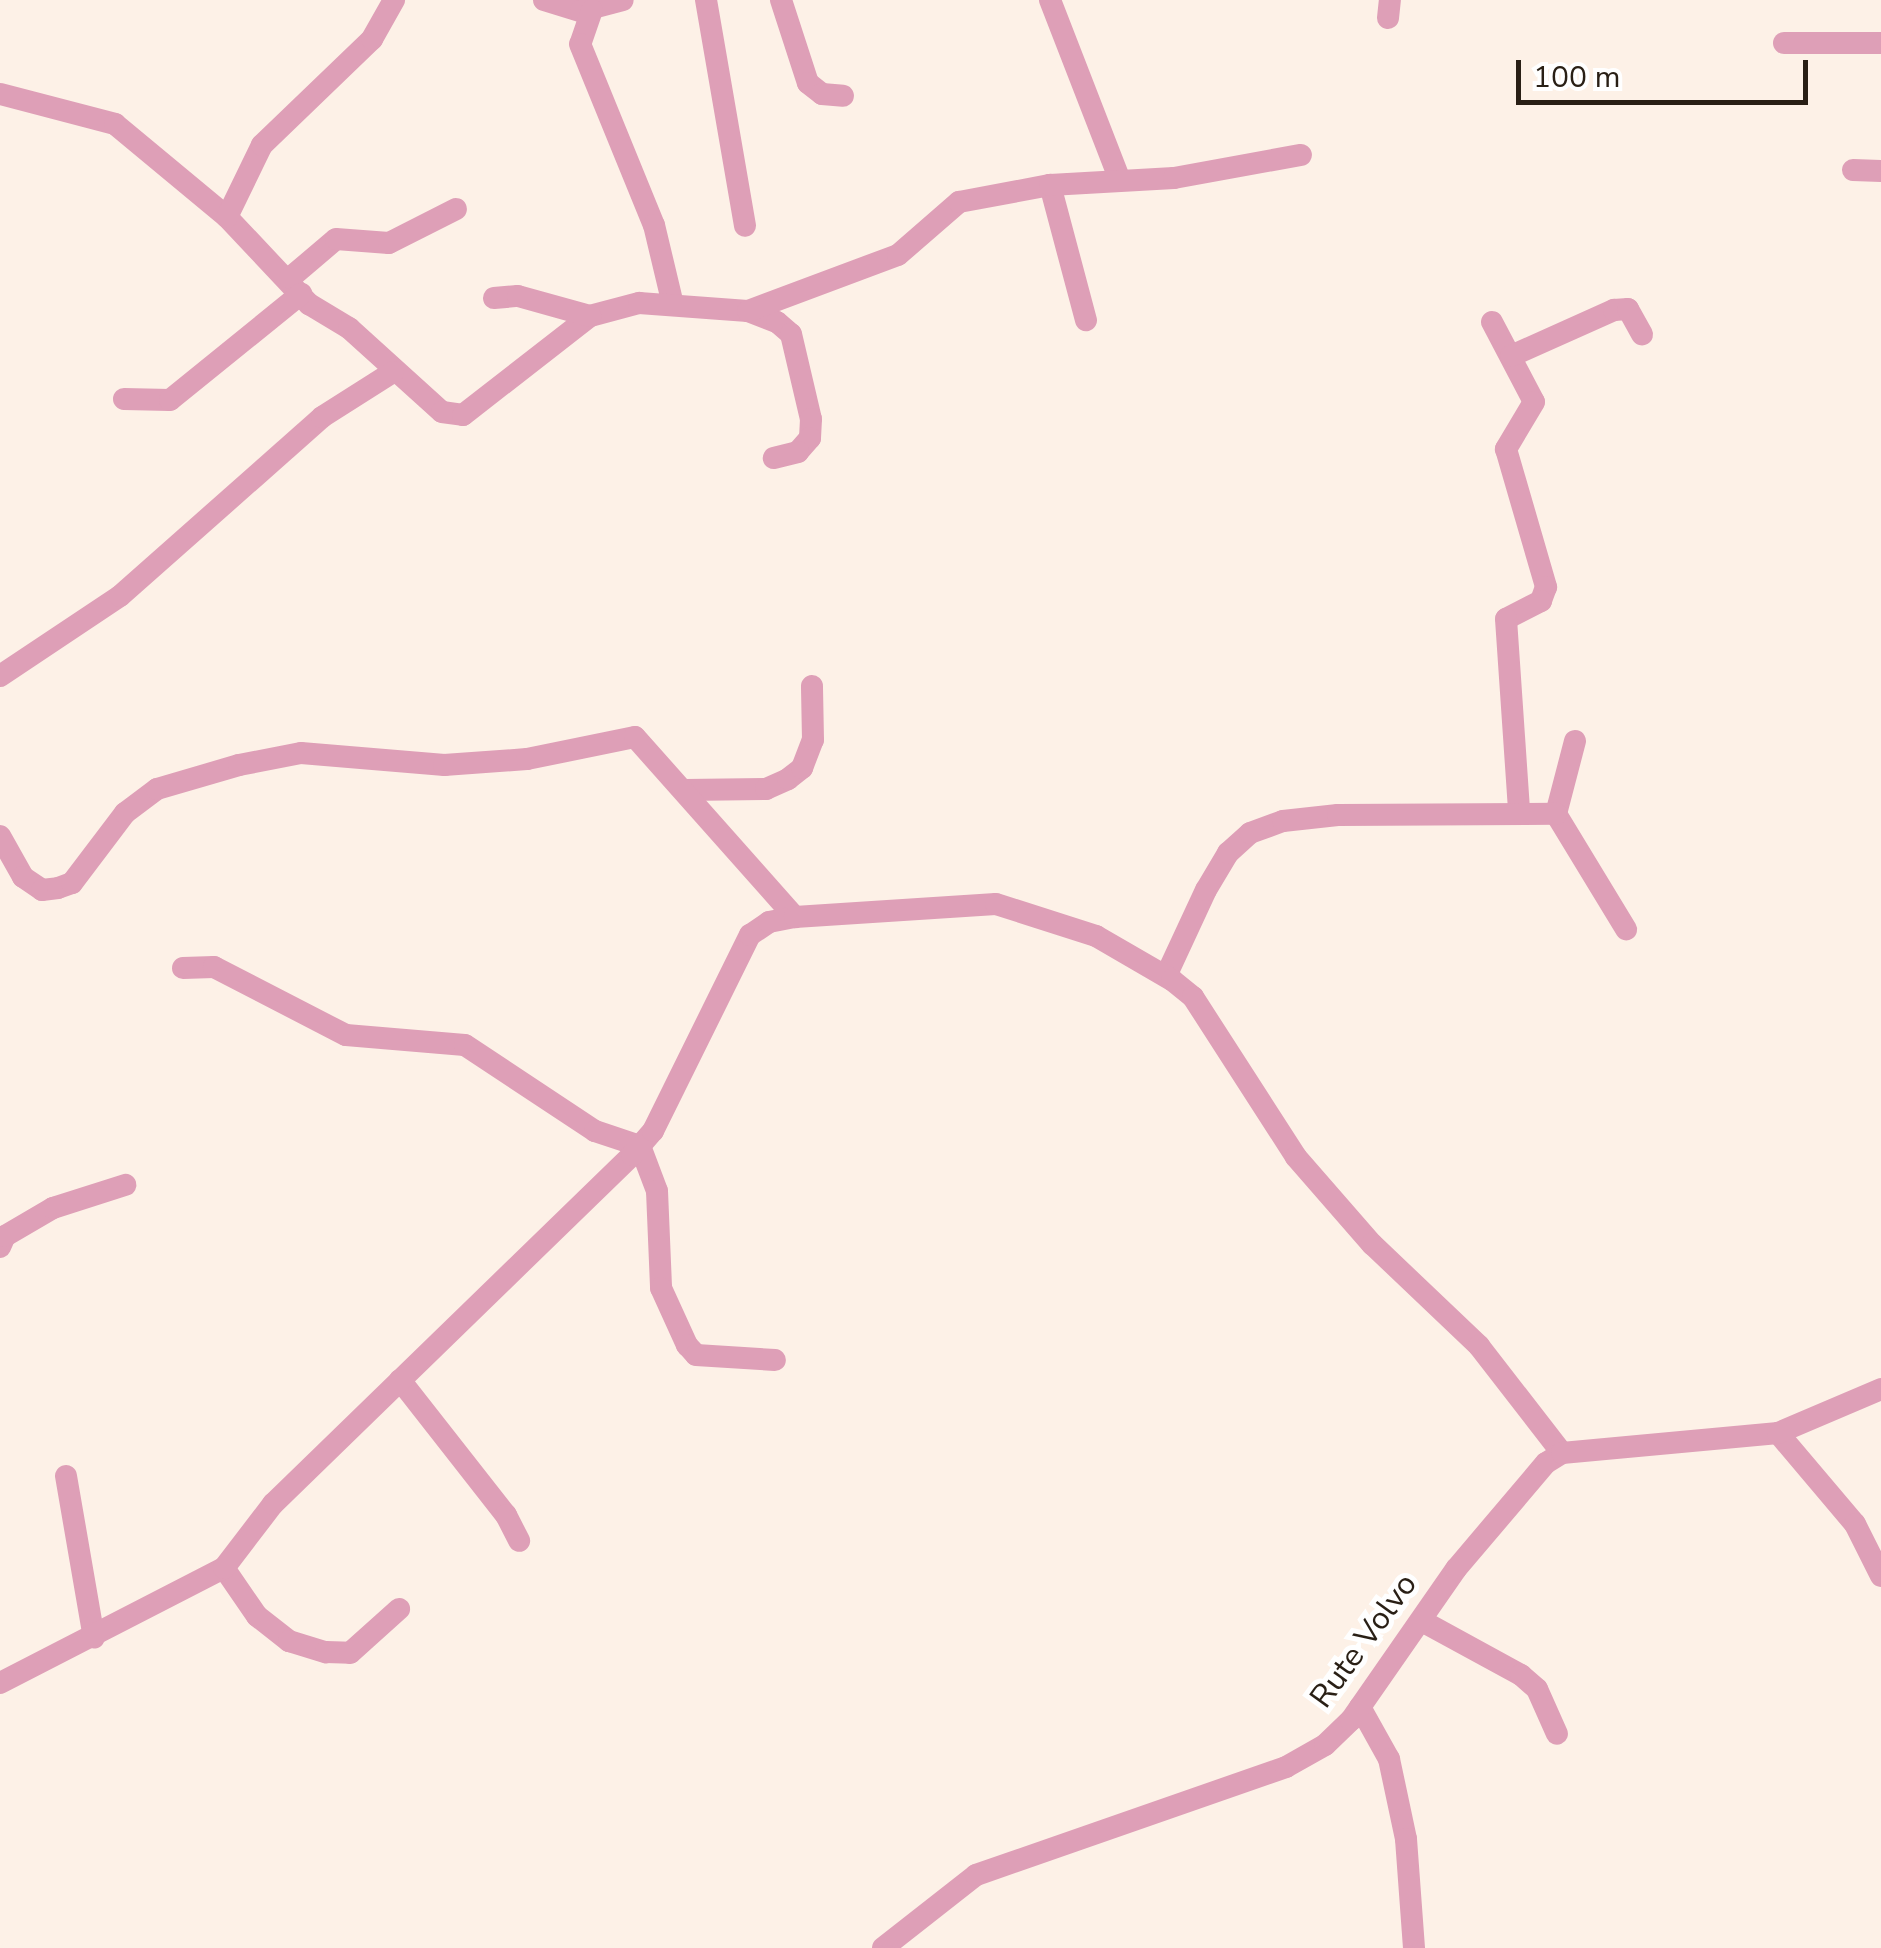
<!DOCTYPE html>
<html>
<head>
<meta charset="utf-8">
<style>
	body { margin:0 }
	#map { position:relative; width:1881px; height:1948px; overflow:hidden; background:#fdf1e7; font-family:"Nunito Sans",sans-serif }
	div>[style] { position:absolute }
	.minor>* { height:22px; margin:-11px; padding:0 11px; transform-origin:11px; border-radius:11px; background:#de9fb7 }
	span { translate:-50% -50%; white-space:nowrap; text-align:center; line-height:1.15; -webkit-text-stroke:10px #fff; paint-order:stroke }
	.street-label { font-size:32px; color:#291f15 }
	.scale { position:absolute; left:1516px; top:60px; width:292px; height:45px; box-sizing:border-box; border:5px solid #291f15; border-top:0; padding-left:12px; font-size:30px; line-height:35px; white-space:nowrap; color:#291f15; -webkit-text-stroke:8px #fff; paint-order:stroke }
</style>
</head>
<body>
<div id="map">
	<div class="minor">
		<i style="left:544px;top:0;width:39px;rotate:17deg"></i>
		<i style="left:581px;top:11px;width:43px;rotate:-14.7deg"></i>
		<i style="left:706px;top:0;width:229px;rotate:80.2deg"></i>
		<i style="left:781px;top:0;width:87px;rotate:72deg"></i>
		<i style="left:808px;top:83px;width:18px;rotate:38deg"></i>
		<i style="left:822px;top:94px;width:21px;rotate:5deg"></i>
		<i style="left:1050px;top:0;width:191px;rotate:68.8deg"></i>
		<i style="left:592px;top:10px;width:36px;rotate:109deg"></i>
		<i style="left:580px;top:44px;width:196px;rotate:67.8deg"></i>
		<i style="left:654px;top:225px;width:82px;rotate:76.6deg"></i>
		<i style="left:1388px;top:18px;width:18px;rotate:-84deg"></i>
		<i style="left:1784px;top:43px;width:97px"></i>
		<i style="left:0;top:94px;width:119px;rotate:14.6deg"></i>
		<i style="left:115px;top:124px;width:146px;rotate:39.7deg"></i>
		<i style="left:227px;top:217px;width:120px;rotate:46.7deg"></i>
		<i style="left:309px;top:304px;width:47px;rotate:31deg"></i>
		<i style="left:349px;top:328px;width:125px;rotate:42.1deg"></i>
		<i style="left:442px;top:412px;width:21px;rotate:8deg"></i>
		<i style="left:463px;top:415px;width:161px;rotate:-37.9deg"></i>
		<i style="left:590px;top:316px;width:51px;rotate:-14.9deg"></i>
		<i style="left:639px;top:303px;width:109px;rotate:4.2deg"></i>
		<i style="left:748px;top:311px;width:31px;rotate:21deg"></i>
		<i style="left:777px;top:322px;width:18px;rotate:41deg"></i>
		<i style="left:791px;top:334px;width:87px;rotate:76.8deg"></i>
		<i style="left:811px;top:419px;width:19px;rotate:93deg"></i>
		<i style="left:810px;top:438px;width:18px;rotate:131deg"></i>
		<i style="left:798px;top:452px;width:25px;rotate:166deg"></i>
		<i style="left:1853px;top:170px;width:28px;rotate:2deg"></i>
		<i style="left:1050px;top:185px;width:140px;rotate:75.1deg"></i>
		<i style="left:227px;top:217px;width:80px;rotate:-64.1deg"></i>
		<i style="left:262px;top:145px;width:153px;rotate:-43.9deg"></i>
		<i style="left:372px;top:39px;width:45px;rotate:-60.6deg"></i>
		<i style="left:290px;top:278px;width:60px;rotate:-40.3deg"></i>
		<i style="left:336px;top:239px;width:53px;rotate:4.3deg"></i>
		<i style="left:389px;top:243px;width:75px;rotate:-26.9deg"></i>
		<i style="left:494px;top:298px;width:24px;rotate:-5deg"></i>
		<i style="left:518px;top:296px;width:75px;rotate:15.5deg"></i>
		<i style="left:748px;top:311px;width:160px;rotate:-20.5deg"></i>
		<i style="left:898px;top:255px;width:81px;rotate:-41deg"></i>
		<i style="left:959px;top:202px;width:93px;rotate:-10.6deg"></i>
		<i style="left:1050px;top:185px;width:124px;rotate:-3.2deg"></i>
		<i style="left:1174px;top:178px;width:129px;rotate:-10.3deg"></i>
		<i style="left:1492px;top:322px;width:90px;rotate:62.3deg"></i>
		<i style="left:1534px;top:402px;width:55px;rotate:120.8deg"></i>
		<i style="left:1506px;top:449px;width:144px;rotate:73.8deg"></i>
		<i style="left:1546px;top:587px;width:15px;rotate:110deg"></i>
		<i style="left:1541px;top:601px;width:39px;rotate:153deg"></i>
		<i style="left:1506px;top:619px;width:191px;rotate:86.1deg"></i>
		<i style="left:1511px;top:356px;width:113px;rotate:-24.1deg"></i>
		<i style="left:1614px;top:310px;width:14px;rotate:-4deg"></i>
		<i style="left:1628px;top:309px;width:29px;rotate:61deg"></i>
		<i style="left:124px;top:399px;width:46px;rotate:1.2deg"></i>
		<i style="left:170px;top:400px;width:169px;rotate:-39deg"></i>
		<i style="left:0;top:676px;width:144px;rotate:-33.7deg"></i>
		<i style="left:120px;top:596px;width:270px;rotate:-41.5deg"></i>
		<i style="left:322px;top:417px;width:84px;rotate:-32.4deg"></i>
		<i style="left:1575px;top:741px;width:75px;rotate:104.6deg"></i>
		<i style="left:1556px;top:814px;width:135px;rotate:58.7deg"></i>
		<i style="left:685px;top:790px;width:81px;rotate:-0.7deg"></i>
		<i style="left:766px;top:789px;width:24px;rotate:-24deg"></i>
		<i style="left:788px;top:779px;width:18px;rotate:-38deg"></i>
		<i style="left:802px;top:768px;width:30px;rotate:-69deg"></i>
		<i style="left:813px;top:740px;width:54px;rotate:-91.1deg"></i>
		<i style="left:0;top:836px;width:47px;rotate:60.7deg"></i>
		<i style="left:23px;top:877px;width:23px;rotate:34deg"></i>
		<i style="left:42px;top:890px;width:16px;rotate:-7deg"></i>
		<i style="left:58px;top:888px;width:15px;rotate:-20deg"></i>
		<i style="left:72px;top:883px;width:88px;rotate:-52.9deg"></i>
		<i style="left:125px;top:813px;width:40px;rotate:-37deg"></i>
		<i style="left:157px;top:789px;width:85px;rotate:-16.3deg"></i>
		<i style="left:239px;top:765px;width:63px;rotate:-11deg"></i>
		<i style="left:301px;top:753px;width:144px;rotate:4.8deg"></i>
		<i style="left:444px;top:765px;width:83px;rotate:-4.1deg"></i>
		<i style="left:527px;top:759px;width:110px;rotate:-11.5deg"></i>
		<i style="left:635px;top:737px;width:241px;rotate:48.4deg"></i>
		<i style="left:183px;top:968px;width:31px;rotate:-2deg"></i>
		<i style="left:214px;top:967px;width:148px;rotate:27.3deg"></i>
		<i style="left:346px;top:1035px;width:119px;rotate:4.8deg"></i>
		<i style="left:465px;top:1045px;width:156px;rotate:33.5deg"></i>
		<i style="left:595px;top:1131px;width:47px;rotate:18.4deg"></i>
		<i style="left:640px;top:1146px;width:48px;rotate:69.3deg"></i>
		<i style="left:657px;top:1191px;width:97px;rotate:87.6deg"></i>
		<i style="left:661px;top:1288px;width:63px;rotate:65.5deg"></i>
		<i style="left:687px;top:1345px;width:13px;rotate:48deg"></i>
		<i style="left:696px;top:1355px;width:79px;rotate:3.6deg"></i>
		<i style="left:1166px;top:976px;width:95px;rotate:-65.1deg"></i>
		<i style="left:1206px;top:890px;width:43px;rotate:-59.3deg"></i>
		<i style="left:1228px;top:853px;width:30px;rotate:-42deg"></i>
		<i style="left:1250px;top:833px;width:35px;rotate:-20deg"></i>
		<i style="left:1283px;top:821px;width:55px;rotate:-6.2deg"></i>
		<i style="left:1338px;top:815px;width:218px;rotate:-0.3deg"></i>
		<i style="left:0;top:1247px;width:12px;rotate:-66deg"></i>
		<i style="left:5px;top:1236px;width:56px;rotate:-30.3deg"></i>
		<i style="left:53px;top:1208px;width:76px;rotate:-17.7deg"></i>
		<i style="left:400px;top:1380px;width:172px;rotate:51.9deg"></i>
		<i style="left:506px;top:1515px;width:29px;rotate:63deg"></i>
		<i style="left:1778px;top:1433px;width:119px;rotate:49.8deg"></i>
		<i style="left:1855px;top:1524px;width:58px;rotate:63.4deg"></i>
		<i style="left:66px;top:1476px;width:164px;rotate:80.2deg"></i>
		<i style="left:224px;top:1568px;width:58px;rotate:55.5deg"></i>
		<i style="left:257px;top:1616px;width:41px;rotate:38deg"></i>
		<i style="left:289px;top:1641px;width:39px;rotate:17deg"></i>
		<i style="left:326px;top:1652px;width:24px;rotate:2deg"></i>
		<i style="left:350px;top:1653px;width:66px;rotate:-41.9deg"></i>
		<i style="left:1422px;top:1621px;width:113px;rotate:28.6deg"></i>
		<i style="left:1521px;top:1675px;width:21px;rotate:41deg"></i>
		<i style="left:1537px;top:1689px;width:49px;rotate:66deg"></i>
		<i style="left:0;top:1683px;width:252px;rotate:-27.2deg"></i>
		<i style="left:224px;top:1568px;width:81px;rotate:-52.6deg"></i>
		<i style="left:273px;top:1504px;width:501px;rotate:-44.19deg"></i>
		<i style="left:632px;top:1155px;width:32px;rotate:-49deg"></i>
		<i style="left:653px;top:1131px;width:219px;rotate:-63.7deg"></i>
		<i style="left:750px;top:935px;width:23px;rotate:-34deg"></i>
		<i style="left:769px;top:922px;width:26px;rotate:-11deg"></i>
		<i style="left:795px;top:917px;width:201px;rotate:-3.7deg"></i>
		<i style="left:996px;top:904px;width:105px;rotate:17.7deg"></i>
		<i style="left:1096px;top:936px;width:88px;rotate:30.1deg"></i>
		<i style="left:1172px;top:980px;width:27px;rotate:39deg"></i>
		<i style="left:1193px;top:997px;width:190px;rotate:57.2deg"></i>
		<i style="left:1296px;top:1157px;width:116px;rotate:48.9deg"></i>
		<i style="left:1372px;top:1244px;width:148px;rotate:43.6deg"></i>
		<i style="left:1479px;top:1346px;width:135px;rotate:52.2deg"></i>
		<i style="left:1360px;top:1707px;width:60px;rotate:60.9deg"></i>
		<i style="left:1389px;top:1759px;width:82px;rotate:78deg"></i>
		<i style="left:1406px;top:1839px;width:109px;rotate:85.8deg"></i>
		<i style="left:883px;top:1948px;width:118px;rotate:-38.1deg"></i>
		<i style="left:976px;top:1875px;width:328px;rotate:-19.2deg"></i>
		<i style="left:1286px;top:1767px;width:45px;rotate:-29.4deg"></i>
		<i style="left:1325px;top:1745px;width:36px;rotate:-44deg"></i>
		<i style="left:1351px;top:1720px;width:184px;rotate:-55.2deg"></i>
		<i style="left:1456px;top:1569px;width:139px;rotate:-49.7deg"></i>
		<i style="left:1546px;top:1463px;width:19px;rotate:-32deg"></i>
		<i style="left:1562px;top:1453px;width:217px;rotate:-5.3deg"></i>
		<i style="left:1778px;top:1433px;width:112px;rotate:-23.1deg"></i>
	</div>
	<div class="street-label">
		<span style="left:1364px;top:1641px;rotate:-54deg">Rute Volvo</span>
	</div>
	<div class="scale">100 m</div>
</div>
</body>
</html>
